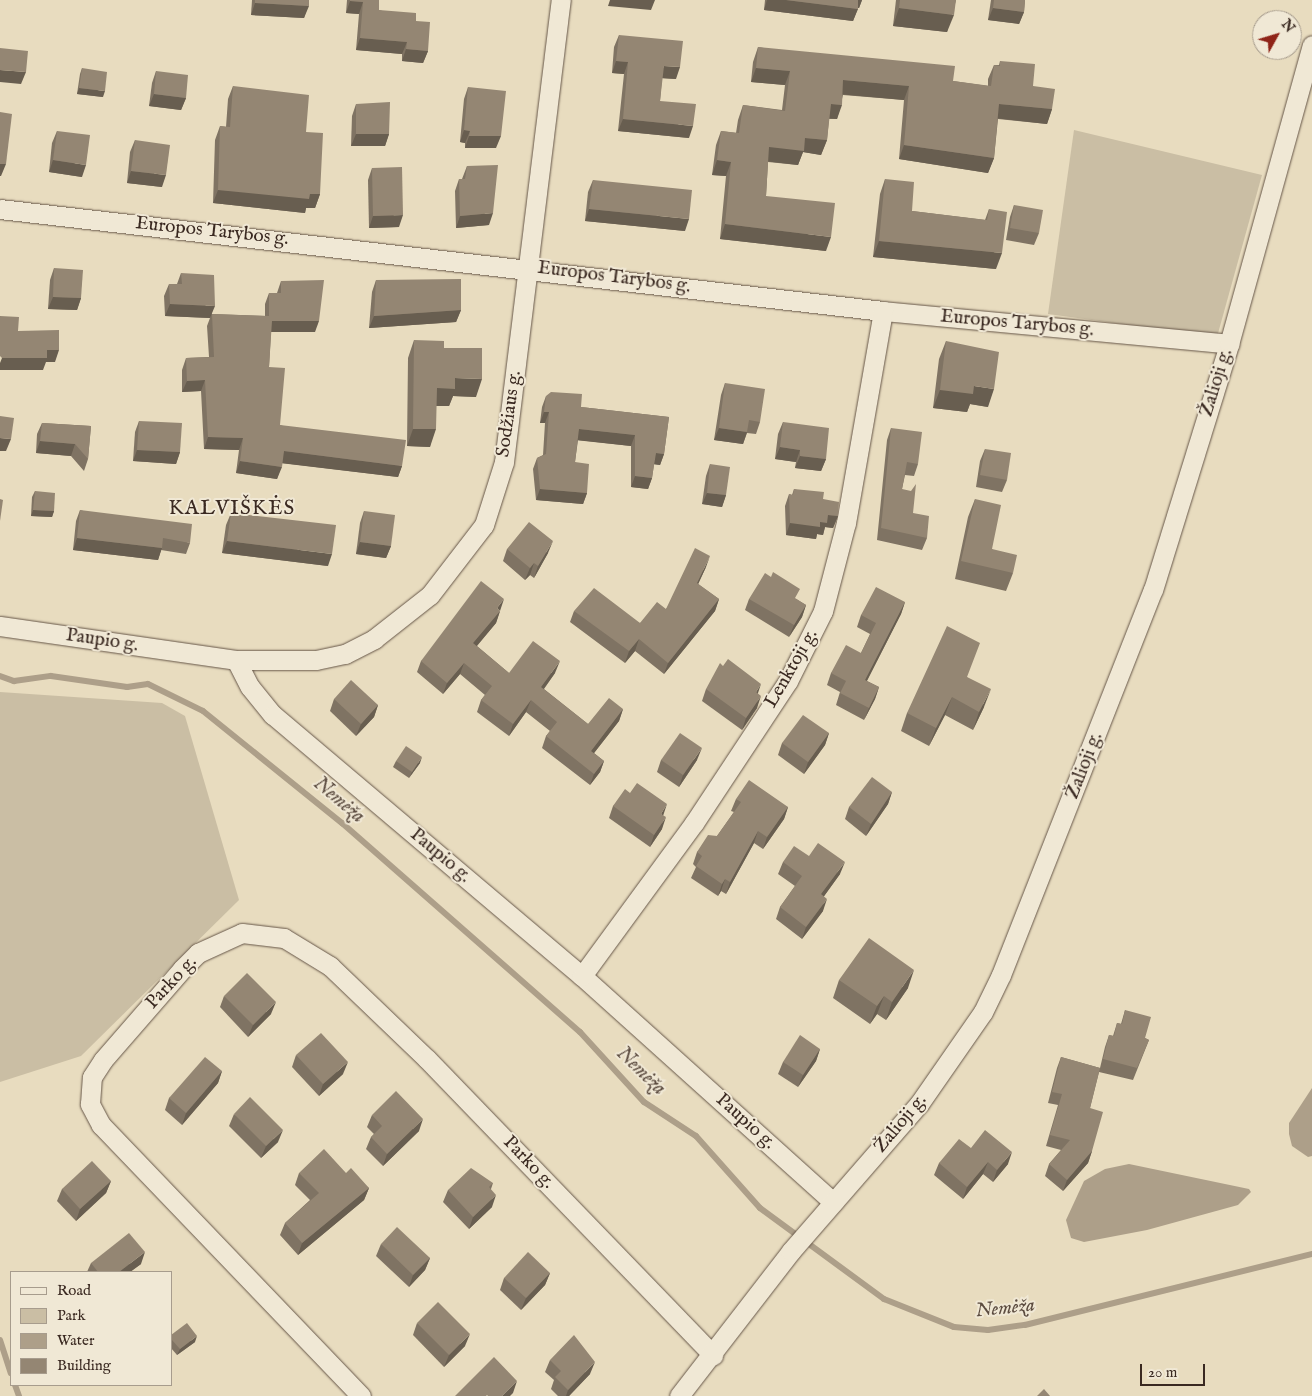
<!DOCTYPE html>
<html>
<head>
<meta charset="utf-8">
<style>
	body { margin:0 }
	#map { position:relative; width:1312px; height:1396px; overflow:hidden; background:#e8dcbf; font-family:"IM FELL English",serif }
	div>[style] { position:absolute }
	.green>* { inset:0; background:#cabea4 }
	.water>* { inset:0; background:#ad9f89 }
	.stream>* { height:6px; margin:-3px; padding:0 3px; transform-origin:3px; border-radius:3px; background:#ad9f89 }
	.roads { filter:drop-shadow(0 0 1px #665648) drop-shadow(0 0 1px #665648) }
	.minor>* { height:19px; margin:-9.5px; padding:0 9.5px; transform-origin:9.5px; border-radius:9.5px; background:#f0e8d5 }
	.wall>* { inset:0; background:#7f7363 }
	.shaded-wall>* { inset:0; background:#685e50 }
	.building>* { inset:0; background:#948673 }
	span { translate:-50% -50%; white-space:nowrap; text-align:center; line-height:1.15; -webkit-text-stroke:4px #f0e8d5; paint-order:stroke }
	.street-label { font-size:19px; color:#3a2921 }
	.water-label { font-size:20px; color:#5c4c40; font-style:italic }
	.quarter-label { font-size:21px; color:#3a2921; letter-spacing:1px }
	.legend { position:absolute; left:10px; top:1271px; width:162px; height:115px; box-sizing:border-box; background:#f0e8d5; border:1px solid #a79c8d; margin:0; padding:6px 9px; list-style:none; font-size:15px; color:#3a2921 }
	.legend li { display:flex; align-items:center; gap:10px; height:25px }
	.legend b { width:25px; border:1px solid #a79c8d }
	.north { position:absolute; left:1252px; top:10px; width:50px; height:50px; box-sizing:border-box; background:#f0e8d5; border:1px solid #a79c8d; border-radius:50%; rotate:51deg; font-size:14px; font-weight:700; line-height:20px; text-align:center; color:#3a2921 }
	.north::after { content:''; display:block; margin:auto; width:18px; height:22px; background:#8f2418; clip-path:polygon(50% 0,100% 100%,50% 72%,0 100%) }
	.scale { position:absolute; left:1140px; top:1364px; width:65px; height:22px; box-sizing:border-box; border:2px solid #3a2921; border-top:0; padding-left:6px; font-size:15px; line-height:18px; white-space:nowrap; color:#3a2921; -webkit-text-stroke:4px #f0e8d5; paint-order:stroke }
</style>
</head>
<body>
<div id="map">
	<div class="green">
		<i style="clip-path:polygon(1074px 130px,1262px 175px,1217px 337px,1048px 314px)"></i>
		<i style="clip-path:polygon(0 692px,162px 703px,185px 716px,239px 900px,81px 1056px,0 1082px)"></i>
	</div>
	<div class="water">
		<i style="clip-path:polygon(1312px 1088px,1312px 1156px,1308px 1157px,1292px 1146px,1289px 1134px,1289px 1123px)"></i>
		<i style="clip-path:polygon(1129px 1164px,1249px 1189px,1251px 1192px,1238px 1205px,1147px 1230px,1084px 1242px,1071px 1238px,1066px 1220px,1084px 1181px,1105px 1169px)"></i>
	</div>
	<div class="stream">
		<i style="left:0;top:676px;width:15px;rotate:20deg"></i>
		<i style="left:14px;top:681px;width:37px;rotate:-8deg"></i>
		<i style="left:51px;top:676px;width:77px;rotate:8.2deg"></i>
		<i style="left:127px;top:687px;width:21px;rotate:-8deg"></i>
		<i style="left:148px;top:684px;width:61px;rotate:26.1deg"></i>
		<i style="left:203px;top:711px;width:179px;rotate:38.9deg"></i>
		<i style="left:342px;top:823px;width:317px;rotate:41.3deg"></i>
		<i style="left:580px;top:1032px;width:95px;rotate:47.6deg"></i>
		<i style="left:644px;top:1102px;width:62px;rotate:33.2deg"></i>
		<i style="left:696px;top:1136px;width:96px;rotate:48.4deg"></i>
		<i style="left:760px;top:1208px;width:154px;rotate:36.3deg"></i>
		<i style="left:884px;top:1299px;width:75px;rotate:21.8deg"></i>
		<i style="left:954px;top:1327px;width:34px;rotate:5deg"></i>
		<i style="left:988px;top:1330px;width:37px;rotate:-8deg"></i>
		<i style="left:1025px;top:1325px;width:296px;rotate:-13.9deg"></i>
		<i style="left:0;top:1340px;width:35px;rotate:72deg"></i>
		<i style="left:15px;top:1385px;width:12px;rotate:70deg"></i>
	</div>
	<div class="roads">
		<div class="minor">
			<i style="left:0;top:209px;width:889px;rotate:6.59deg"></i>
			<i style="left:883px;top:311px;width:348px;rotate:5.4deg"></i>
			<i style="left:0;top:626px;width:238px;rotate:8.2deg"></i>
			<i style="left:236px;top:660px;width:80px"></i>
			<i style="left:316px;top:660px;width:30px;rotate:-12deg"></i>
			<i style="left:345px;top:654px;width:33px;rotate:-27deg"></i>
			<i style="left:374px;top:639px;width:71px;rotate:-38.2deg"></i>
			<i style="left:430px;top:595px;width:88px;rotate:-52.4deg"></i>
			<i style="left:484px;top:525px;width:66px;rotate:-72.4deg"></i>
			<i style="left:504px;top:462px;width:466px;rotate:-83deg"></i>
			<i style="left:236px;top:660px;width:30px;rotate:63deg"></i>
			<i style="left:250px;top:687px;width:36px;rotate:51deg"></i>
			<i style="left:273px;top:715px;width:404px;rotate:40.2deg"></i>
			<i style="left:582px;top:976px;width:338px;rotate:42deg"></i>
			<i style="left:582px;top:976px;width:190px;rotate:-53.8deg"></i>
			<i style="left:694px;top:823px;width:170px;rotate:-56.5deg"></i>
			<i style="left:788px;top:681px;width:78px;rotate:-63.4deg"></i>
			<i style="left:823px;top:611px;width:91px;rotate:-75.4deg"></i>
			<i style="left:846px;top:523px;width:215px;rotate:-80.1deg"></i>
			<i style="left:361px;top:1396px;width:376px;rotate:-133.8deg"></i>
			<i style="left:101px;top:1125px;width:24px;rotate:-118deg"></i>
			<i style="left:90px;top:1104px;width:27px;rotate:-86deg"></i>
			<i style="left:92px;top:1077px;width:20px;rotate:-57deg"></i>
			<i style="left:103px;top:1060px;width:121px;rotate:-49deg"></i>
			<i style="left:182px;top:969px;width:23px;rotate:-45deg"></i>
			<i style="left:198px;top:953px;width:48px;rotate:-24.4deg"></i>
			<i style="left:242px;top:933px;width:42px;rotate:6.8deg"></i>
			<i style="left:284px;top:938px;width:54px;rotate:31.3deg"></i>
			<i style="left:330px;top:966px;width:134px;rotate:43.8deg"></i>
			<i style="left:427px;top:1059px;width:412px;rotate:46deg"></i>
			<i style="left:679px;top:1396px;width:183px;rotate:-52.3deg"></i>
			<i style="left:791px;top:1251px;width:195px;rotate:-49deg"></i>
			<i style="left:919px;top:1104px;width:112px;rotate:-55.2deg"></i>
			<i style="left:983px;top:1012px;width:41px;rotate:-64.1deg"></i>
			<i style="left:1001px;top:975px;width:414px;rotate:-68.5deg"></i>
			<i style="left:1153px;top:590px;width:257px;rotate:-72.8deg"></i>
			<i style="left:1229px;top:344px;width:310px;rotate:-74.5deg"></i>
		</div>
	</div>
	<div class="wall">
		<i style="clip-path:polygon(252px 0,309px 0,304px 18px,251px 15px)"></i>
		<i style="clip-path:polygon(347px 0,379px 0,379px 10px,416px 21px,428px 51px,423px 63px,402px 61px,402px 54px,356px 50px,359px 14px,346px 13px)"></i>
		<i style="clip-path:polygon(765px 0,862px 0,859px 8px,858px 8px,853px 21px,764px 10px)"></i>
		<i style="clip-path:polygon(896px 0,956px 0,947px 32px,893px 26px)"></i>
		<i style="clip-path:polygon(991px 0,1025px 0,1024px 12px,1019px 24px,988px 20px)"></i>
		<i style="clip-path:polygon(619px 35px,676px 79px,662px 78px,660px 101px,689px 138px,618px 131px,624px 74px,612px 73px,614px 47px)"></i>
		<i style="clip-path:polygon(758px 47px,953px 81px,988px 86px,988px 79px,994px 65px,999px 65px,1000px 61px,1033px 86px,1052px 109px,1047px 124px,998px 119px,994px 158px,988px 173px,899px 159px,904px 100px,843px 95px,837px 119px,829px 119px,827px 140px,821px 155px,803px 152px,798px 165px,768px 162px,766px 196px,826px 251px,720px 239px,726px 176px,712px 175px,716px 145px,721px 131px,736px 133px,738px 120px,743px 105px,782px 110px,785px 85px,751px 82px,753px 62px)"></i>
		<i style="clip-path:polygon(82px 68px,103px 97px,77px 94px,80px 74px)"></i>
		<i style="clip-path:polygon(156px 71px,186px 98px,181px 110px,149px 106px,152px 83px)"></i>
		<i style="clip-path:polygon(233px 86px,306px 132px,320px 194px,315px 208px,306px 208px,305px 213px,213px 203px,215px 140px,220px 126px,226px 127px,228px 99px)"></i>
		<i style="clip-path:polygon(468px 87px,496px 148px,465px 148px,465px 143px,460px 142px,464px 99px)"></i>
		<i style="clip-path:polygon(356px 104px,389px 134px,385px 146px,351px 146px,352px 116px)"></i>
		<i style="clip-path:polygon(57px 131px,82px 177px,49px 172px,52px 143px)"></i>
		<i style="clip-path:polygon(135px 140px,162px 187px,127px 183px,130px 152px)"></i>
		<i style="clip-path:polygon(467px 166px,489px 225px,456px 228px,455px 191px,459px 179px,462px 179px)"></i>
		<i style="clip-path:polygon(372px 168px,399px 227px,369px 228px,368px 180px)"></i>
		<i style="clip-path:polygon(885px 179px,912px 211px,985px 220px,989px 209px,996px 269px,873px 257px,880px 194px)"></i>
		<i style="clip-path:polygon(593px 180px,685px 231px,585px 221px,588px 192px)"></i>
		<i style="clip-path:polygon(1014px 205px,1039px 233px,1034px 245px,1006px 240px,1010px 217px)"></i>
		<i style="clip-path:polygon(54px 268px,81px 298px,77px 310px,48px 309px,50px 280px)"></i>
		<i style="clip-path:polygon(181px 273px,212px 314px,265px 316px,265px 304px,269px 293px,277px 293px,281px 281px,315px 332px,271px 332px,269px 367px,280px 425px,402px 466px,398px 477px,282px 463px,277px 479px,236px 473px,239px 450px,204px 449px,201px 391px,182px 392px,182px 370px,186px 358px,209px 357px,207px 326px,210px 318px,165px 316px,164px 296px,169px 284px,177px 284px)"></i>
		<i style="clip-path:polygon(376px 280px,461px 310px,456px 322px,369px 328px,372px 292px)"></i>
		<i style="clip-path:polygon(414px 340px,476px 397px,453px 396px,449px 406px,436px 406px,430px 447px,407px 446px,408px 358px)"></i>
		<i style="clip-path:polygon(946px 341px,988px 407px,970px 404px,967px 412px,933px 408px,939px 359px)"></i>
		<i style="clip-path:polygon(725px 383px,760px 422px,756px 434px,747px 433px,743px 444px,714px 440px,721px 395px)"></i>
		<i style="clip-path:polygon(546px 396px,581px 407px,669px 417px,664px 454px,660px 465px,654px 464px,652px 478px,648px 489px,631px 487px,631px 446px,578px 440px,575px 462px,587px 493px,583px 504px,536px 500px,533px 469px,537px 458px,543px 455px,545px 423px,540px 423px,542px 407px)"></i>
		<i style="clip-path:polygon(139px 421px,180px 452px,176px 464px,133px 461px,135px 432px)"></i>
		<i style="clip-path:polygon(783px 422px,826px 459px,821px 471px,795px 468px,796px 462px,775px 459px,778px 434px)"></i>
		<i style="clip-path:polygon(42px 423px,91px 426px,88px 459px,84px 471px,71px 456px,36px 453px,37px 434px)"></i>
		<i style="clip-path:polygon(891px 428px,918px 464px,914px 476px,905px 475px,902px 489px,913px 513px,927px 538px,922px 550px,877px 540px,887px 440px)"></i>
		<i style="clip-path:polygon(985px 449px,1007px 480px,1002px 492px,976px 487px,980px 461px)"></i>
		<i style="clip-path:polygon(710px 464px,726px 495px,722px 507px,702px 504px,706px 476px)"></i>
		<i style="clip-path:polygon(794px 489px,823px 499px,838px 516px,833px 528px,825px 527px,823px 535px,817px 534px,816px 539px,786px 535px,785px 506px,789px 494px,792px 495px)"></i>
		<i style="clip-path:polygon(35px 491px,54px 511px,52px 517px,31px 516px,32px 497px)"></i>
		<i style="clip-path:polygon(975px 499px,992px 549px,1013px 573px,1006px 591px,955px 579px,968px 517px)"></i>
		<i style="clip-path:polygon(80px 510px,190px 543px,186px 554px,161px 550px,158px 560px,73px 550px,76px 521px)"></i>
		<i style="clip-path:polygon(364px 511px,391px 546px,386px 558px,356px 554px,360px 523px)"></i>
		<i style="clip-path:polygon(231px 513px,328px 566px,222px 553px,226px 525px)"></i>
		<i style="clip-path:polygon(507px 549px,548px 553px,534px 578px,530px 575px,525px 580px,503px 561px)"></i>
		<i style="clip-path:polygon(706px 567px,698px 584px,719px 599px,715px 611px,664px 674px,635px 651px,625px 663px,570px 622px,574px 611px,640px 623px,666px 609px)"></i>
		<i style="clip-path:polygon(749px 599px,796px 599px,806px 605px,802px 617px,789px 637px,745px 610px)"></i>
		<i style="clip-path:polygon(905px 602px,901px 614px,867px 681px,879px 687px,875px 699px,864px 720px,836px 705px,840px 692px,827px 685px,831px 673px,861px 653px,870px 634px,857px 627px,861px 615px)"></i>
		<i style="clip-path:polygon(500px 611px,496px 623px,477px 646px,509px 673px,555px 673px,544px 689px,588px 724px,623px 709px,619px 721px,594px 753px,604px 761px,600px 772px,590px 785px,542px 748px,546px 736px,550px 731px,526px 712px,509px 736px,477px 712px,481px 700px,485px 695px,460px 674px,443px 694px,417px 672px,421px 661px)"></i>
		<i style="clip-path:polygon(967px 677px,984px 707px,973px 730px,945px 715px,929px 746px,901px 731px,907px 713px)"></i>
		<i style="clip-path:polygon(706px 689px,758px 694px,757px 708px,742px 730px,702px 701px)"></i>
		<i style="clip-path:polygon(334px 699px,378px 705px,374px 717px,356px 736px,330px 711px)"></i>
		<i style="clip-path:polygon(829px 733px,825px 745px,804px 774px,778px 755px,782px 743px)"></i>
		<i style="clip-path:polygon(661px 760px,697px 760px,679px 787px,657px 772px)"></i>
		<i style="clip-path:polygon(396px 761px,420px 763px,409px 778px,393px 767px)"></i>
		<i style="clip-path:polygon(892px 792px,888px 804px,866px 836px,845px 819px,849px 807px)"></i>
		<i style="clip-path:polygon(630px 793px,663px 816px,662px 829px,650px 847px,609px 818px,613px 806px)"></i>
		<i style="clip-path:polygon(736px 799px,788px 807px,784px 819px,763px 849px,754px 843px,726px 894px,721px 891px,718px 896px,691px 878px,696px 867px,693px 864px,697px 852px,717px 836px,734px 812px,731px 811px)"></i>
		<i style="clip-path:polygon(809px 856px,840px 874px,824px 896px,823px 911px,802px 939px,776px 919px,780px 907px,795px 886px,778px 874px,783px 862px)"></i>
		<i style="clip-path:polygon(839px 980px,908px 988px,886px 1020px,877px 1014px,870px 1024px,833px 998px)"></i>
		<i style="clip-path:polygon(224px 996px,271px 1014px,248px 1037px,220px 1007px)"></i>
		<i style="clip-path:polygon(1125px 1010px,1145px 1038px,1149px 1040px,1133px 1080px,1099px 1072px,1090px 1108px,1092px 1151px,1088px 1163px,1063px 1191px,1045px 1176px,1049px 1164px,1061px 1150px,1046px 1146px,1058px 1105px,1048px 1103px,1057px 1068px,1061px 1057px,1100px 1068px,1105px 1047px,1109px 1035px,1113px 1036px,1117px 1023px,1121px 1024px)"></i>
		<i style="clip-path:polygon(820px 1049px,816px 1061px,798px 1087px,778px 1074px,783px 1062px)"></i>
		<i style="clip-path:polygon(296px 1055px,343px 1074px,319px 1096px,292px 1067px)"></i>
		<i style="clip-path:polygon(222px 1071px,218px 1083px,182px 1125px,165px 1110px,169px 1098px)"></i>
		<i style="clip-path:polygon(234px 1114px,278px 1142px,261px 1158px,229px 1126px)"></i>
		<i style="clip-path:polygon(372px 1115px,419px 1131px,383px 1166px,366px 1149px,371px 1137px,374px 1134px,367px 1127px)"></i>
		<i style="clip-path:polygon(971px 1148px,1008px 1164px,993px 1182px,983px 1174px,963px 1199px,934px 1175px,939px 1163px)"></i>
		<i style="clip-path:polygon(299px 1173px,346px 1173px,369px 1188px,364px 1200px,298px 1255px,280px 1235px,285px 1223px,310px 1200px,295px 1185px)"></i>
		<i style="clip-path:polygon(111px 1181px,106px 1193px,76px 1221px,57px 1201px,62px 1189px)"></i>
		<i style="clip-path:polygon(493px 1183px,491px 1189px,492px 1207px,469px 1229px,443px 1202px,448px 1190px)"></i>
		<i style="clip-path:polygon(381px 1244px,430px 1258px,425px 1270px,409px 1287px,376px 1256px)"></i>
		<i style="clip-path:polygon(91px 1263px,141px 1264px,130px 1272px,87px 1272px)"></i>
		<i style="clip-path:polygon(550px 1273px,545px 1285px,521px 1310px,500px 1290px,504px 1278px)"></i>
		<i style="clip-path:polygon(417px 1323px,465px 1346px,444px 1367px,413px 1335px)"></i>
		<i style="clip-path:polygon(171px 1335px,195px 1342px,177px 1355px,171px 1348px)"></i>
		<i style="clip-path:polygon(550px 1360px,590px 1374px,569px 1396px,558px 1396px,551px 1389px,554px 1380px,545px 1372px)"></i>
	</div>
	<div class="shaded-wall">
		<i style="clip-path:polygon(610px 0,655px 0,651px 10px,608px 6px)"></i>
		<i style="clip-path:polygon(767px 0,786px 0,858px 9px,853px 21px,764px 10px)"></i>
		<i style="clip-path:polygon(857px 0,862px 0,859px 8px,854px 7px)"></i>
		<i style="clip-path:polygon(350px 1px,363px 2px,359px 14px,346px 13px)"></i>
		<i style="clip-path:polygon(255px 3px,309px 6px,304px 18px,251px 15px)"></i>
		<i style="clip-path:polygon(899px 8px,954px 15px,947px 32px,893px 26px)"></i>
		<i style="clip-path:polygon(993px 8px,1024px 12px,1019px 24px,988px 20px)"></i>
		<i style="clip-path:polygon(360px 38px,407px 42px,402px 54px,356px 50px)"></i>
		<i style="clip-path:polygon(406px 49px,428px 51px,423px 63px,402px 61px)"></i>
		<i style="clip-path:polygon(616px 61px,628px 62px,624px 74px,612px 73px)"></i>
		<i style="clip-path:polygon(664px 66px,680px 67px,676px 79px,659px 78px)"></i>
		<i style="clip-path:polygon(756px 68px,790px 71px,785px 85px,751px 82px)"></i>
		<i style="clip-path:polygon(0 70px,26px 72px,21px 84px,0 82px)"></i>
		<i style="clip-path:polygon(843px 80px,909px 86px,904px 100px,838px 94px)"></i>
		<i style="clip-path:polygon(79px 88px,105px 91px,103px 97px,77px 94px)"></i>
		<i style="clip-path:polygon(154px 94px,186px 98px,181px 110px,149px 106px)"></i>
		<i style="clip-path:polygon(831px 104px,842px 105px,837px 119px,826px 118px)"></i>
		<i style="clip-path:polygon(999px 104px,1052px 109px,1047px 124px,994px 118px)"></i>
		<i style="clip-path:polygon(623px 119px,693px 126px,689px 138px,618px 131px)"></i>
		<i style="clip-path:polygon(464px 130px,470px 131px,465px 143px,460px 142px)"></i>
		<i style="clip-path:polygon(356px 134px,389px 134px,385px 146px,351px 146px)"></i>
		<i style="clip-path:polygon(469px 136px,501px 136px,496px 148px,465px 148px)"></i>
		<i style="clip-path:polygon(805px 138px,827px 140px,821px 155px,803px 152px,798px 165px,764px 161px,769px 147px)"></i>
		<i style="clip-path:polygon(904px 145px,994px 158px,988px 173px,899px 159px)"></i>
		<i style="clip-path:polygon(53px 160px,86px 165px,82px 177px,49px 172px)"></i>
		<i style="clip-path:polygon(717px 160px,731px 162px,726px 176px,712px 175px)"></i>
		<i style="clip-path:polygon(0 164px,6px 164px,1px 176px,0 176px)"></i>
		<i style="clip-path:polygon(131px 171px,166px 175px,162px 187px,127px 183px)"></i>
		<i style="clip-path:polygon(218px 190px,310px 194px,320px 194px,315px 208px,306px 208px,305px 213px,213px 203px)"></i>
		<i style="clip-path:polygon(589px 209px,689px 219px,685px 231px,585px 221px)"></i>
		<i style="clip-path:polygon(493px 213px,489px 225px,456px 228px,460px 216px)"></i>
		<i style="clip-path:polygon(403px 215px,399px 227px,369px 228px,373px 216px)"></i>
		<i style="clip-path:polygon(725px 224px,831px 237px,826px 251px,720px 239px)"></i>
		<i style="clip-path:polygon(879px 241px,1002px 253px,996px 269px,873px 257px)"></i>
		<i style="clip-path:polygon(53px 297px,81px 298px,77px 310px,48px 309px)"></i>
		<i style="clip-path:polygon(170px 304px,215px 306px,210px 318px,165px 316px)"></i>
		<i style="clip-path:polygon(461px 310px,456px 322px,369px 328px,374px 316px)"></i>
		<i style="clip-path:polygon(272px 321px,319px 321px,315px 332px,267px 332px)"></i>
		<i style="clip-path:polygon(47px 350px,59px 350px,55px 362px,46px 362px,43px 370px,0 370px,0 363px,2px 358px)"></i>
		<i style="clip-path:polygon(455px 378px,482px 379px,476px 397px,453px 396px,449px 406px,430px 406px,437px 388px)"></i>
		<i style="clip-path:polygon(205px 380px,201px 391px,182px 392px,187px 381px)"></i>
		<i style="clip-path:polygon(974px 386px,994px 389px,988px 407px,970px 404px,967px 412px,933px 408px,940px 390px)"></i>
		<i style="clip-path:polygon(544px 412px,549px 412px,545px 423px,540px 423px)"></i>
		<i style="clip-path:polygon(719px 428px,747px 432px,743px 444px,714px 440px)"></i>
		<i style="clip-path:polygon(413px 429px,436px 429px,430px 447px,407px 446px)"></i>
		<i style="clip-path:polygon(579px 429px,635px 435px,631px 446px,575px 440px)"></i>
		<i style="clip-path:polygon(208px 437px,243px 438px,239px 450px,204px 449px)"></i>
		<i style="clip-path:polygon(0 438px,11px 439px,6px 451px,0 451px)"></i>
		<i style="clip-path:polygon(40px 441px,75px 444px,71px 456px,36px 453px)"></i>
		<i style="clip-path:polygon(780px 447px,800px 450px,796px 462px,775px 459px)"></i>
		<i style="clip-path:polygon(137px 450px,180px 452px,176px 464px,133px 461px)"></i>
		<i style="clip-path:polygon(284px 451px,402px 466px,398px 477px,280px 463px)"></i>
		<i style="clip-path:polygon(656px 453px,664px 454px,660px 465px,652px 464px)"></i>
		<i style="clip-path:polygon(800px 456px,826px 459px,821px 471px,795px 468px)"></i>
		<i style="clip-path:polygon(240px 461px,282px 467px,277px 479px,236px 473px)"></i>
		<i style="clip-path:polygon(635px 476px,652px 478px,648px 489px,631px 487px)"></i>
		<i style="clip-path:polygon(540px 489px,587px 493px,583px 504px,536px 500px)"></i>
		<i style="clip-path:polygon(707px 493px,726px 495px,722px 507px,702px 504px)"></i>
		<i style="clip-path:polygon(33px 510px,54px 511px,52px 517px,31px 516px)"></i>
		<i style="clip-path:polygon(828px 515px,838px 516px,833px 528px,825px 527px,823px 535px,817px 534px,816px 539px,786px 535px,790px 523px,820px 522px)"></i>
		<i style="clip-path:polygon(77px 538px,162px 548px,158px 560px,73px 550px)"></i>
		<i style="clip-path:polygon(227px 541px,332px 554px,328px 566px,222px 553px)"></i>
		<i style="clip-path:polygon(553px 541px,548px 553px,534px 578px,538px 566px)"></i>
		<i style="clip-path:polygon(360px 542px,391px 546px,386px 558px,356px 554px)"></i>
		<i style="clip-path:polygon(710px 556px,706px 567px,693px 595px,697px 583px)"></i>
		<i style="clip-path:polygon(534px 563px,530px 575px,525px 580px,530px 568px)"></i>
		<i style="clip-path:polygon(504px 599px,500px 611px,497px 608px)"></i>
		<i style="clip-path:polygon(719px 599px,715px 611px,664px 674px,668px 663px)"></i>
		<i style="clip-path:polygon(905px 602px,901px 614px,861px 692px,865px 680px)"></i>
		<i style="clip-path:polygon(806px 605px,802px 617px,789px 637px,794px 625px)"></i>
		<i style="clip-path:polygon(500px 611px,496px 623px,469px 655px,473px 643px)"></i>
		<i style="clip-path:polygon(639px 639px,635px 651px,625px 663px,629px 651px)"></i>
		<i style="clip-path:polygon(560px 661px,555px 673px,537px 698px,541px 687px)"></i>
		<i style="clip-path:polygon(464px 663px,460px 674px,443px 694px,447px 683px)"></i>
		<i style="clip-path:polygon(761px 684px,757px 696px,756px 692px)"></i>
		<i style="clip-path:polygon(879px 687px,875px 699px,864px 720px,869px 708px)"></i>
		<i style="clip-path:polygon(991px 689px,984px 707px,973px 730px,979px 712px)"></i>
		<i style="clip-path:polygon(761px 696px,757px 708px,742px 730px,746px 718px)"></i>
		<i style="clip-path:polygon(952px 697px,945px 715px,929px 746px,936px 728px)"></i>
		<i style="clip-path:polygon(531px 700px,526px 712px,509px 736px,513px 724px)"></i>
		<i style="clip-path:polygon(378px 705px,374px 717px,356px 736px,361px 724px)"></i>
		<i style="clip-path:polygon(623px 709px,619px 721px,587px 762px,591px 751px)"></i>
		<i style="clip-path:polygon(829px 733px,825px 745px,804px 774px,808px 762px)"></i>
		<i style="clip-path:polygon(702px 748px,697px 760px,679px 787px,683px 775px)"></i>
		<i style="clip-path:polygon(422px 757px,420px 763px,409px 778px,412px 772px)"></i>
		<i style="clip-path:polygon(604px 761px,600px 772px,590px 785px,594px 774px)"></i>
		<i style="clip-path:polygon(892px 792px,888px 804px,866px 836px,871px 824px)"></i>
		<i style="clip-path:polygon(667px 804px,663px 816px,661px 814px)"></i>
		<i style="clip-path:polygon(788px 807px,784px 819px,763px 849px,767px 837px)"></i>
		<i style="clip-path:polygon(666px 817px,662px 829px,650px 847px,654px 835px)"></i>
		<i style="clip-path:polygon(758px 831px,754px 843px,726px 894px,730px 882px)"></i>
		<i style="clip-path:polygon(845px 862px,840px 874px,817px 906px,821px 894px)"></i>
		<i style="clip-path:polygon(725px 879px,721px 891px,718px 896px,722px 884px)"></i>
		<i style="clip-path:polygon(827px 899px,823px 911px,802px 939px,806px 927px)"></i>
		<i style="clip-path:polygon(914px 970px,908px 988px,886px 1020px,892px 1002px)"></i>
		<i style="clip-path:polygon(884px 996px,877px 1014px,870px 1024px,877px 1006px)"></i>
		<i style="clip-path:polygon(276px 1002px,271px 1014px,248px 1037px,253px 1025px)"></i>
		<i style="clip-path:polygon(820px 1049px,816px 1061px,798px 1087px,803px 1075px)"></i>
		<i style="clip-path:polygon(348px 1062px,343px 1074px,319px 1096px,323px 1084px)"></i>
		<i style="clip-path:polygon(222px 1071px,218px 1083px,182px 1125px,186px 1113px)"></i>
		<i style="clip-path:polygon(423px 1119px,419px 1131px,383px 1166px,387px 1154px)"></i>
		<i style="clip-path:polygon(283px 1130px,278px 1142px,261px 1158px,266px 1146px)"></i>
		<i style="clip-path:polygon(1092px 1151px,1088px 1163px,1063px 1191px,1067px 1180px)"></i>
		<i style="clip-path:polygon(1012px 1152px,1008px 1164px,993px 1182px,997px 1170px)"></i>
		<i style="clip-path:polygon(988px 1162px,983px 1174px,963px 1199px,967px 1187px)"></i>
		<i style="clip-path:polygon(111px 1181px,106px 1193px,76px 1221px,80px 1209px)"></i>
		<i style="clip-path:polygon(369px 1188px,364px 1200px,298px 1255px,302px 1243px)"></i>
		<i style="clip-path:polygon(496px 1195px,492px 1207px,469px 1229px,473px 1217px)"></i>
		<i style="clip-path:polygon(145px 1252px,141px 1264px,130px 1272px,119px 1272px)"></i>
		<i style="clip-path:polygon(430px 1258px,425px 1270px,409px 1287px,413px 1275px)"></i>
		<i style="clip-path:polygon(550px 1273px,545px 1285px,521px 1310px,526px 1298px)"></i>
		<i style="clip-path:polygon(470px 1334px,465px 1346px,444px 1367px,449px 1355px)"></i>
		<i style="clip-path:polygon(197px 1336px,195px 1342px,177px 1355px,180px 1349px)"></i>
		<i style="clip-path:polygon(595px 1362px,590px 1374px,569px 1396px,566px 1396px,568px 1390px)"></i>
		<i style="clip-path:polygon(517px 1381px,513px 1393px,510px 1396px,502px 1396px)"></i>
	</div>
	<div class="building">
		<i style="clip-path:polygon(255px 0,309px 0,309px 6px,255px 3px)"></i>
		<i style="clip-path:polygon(350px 0,379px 0,379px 10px,416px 13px,416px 21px,430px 22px,428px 51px,406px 49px,407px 42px,360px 38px,363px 2px,350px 1px)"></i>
		<i style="clip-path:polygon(786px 0,858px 0,858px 9px)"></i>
		<i style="clip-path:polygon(900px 0,956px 0,954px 15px,899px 8px)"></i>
		<i style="clip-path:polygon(994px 0,1025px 0,1024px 12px,993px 8px)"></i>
		<i style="clip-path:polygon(619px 35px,683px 41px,680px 67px,664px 66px,660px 101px,696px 104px,693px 126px,623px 119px,628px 62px,616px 61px)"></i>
		<i style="clip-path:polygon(758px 47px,955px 66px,953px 81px,991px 86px,994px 65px,1000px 66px,1000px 61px,1035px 64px,1033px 86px,1055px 89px,1052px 109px,999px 104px,994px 158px,904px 145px,909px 86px,843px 80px,842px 105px,831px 104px,827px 140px,805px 138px,804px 151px,769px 147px,766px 196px,835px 203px,831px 237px,725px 224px,731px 162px,717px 160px,721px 131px,739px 133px,743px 105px,785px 111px,790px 71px,756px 68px)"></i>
		<i style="clip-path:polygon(0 48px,28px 51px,26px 72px,0 70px)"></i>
		<i style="clip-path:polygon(82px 68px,107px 72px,105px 91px,79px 88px)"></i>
		<i style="clip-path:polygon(156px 71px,188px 75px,186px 98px,154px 94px)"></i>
		<i style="clip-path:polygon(233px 86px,309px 95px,306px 132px,323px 133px,320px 194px,310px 194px,309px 199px,218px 190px,220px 126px,230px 127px)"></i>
		<i style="clip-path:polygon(468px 87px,506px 91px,501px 136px,469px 136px,470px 131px,464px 130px)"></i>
		<i style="clip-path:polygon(390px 102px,389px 134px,356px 134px,356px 104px)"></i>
		<i style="clip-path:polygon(0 112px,12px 114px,6px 164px,0 164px)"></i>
		<i style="clip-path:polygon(57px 131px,90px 135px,86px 165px,53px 160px)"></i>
		<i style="clip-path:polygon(135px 140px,170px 145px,166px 175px,131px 171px)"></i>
		<i style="clip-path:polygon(498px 165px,493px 213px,460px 216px,459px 179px,465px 179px,467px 166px)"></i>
		<i style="clip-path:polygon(402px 167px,403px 215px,373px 216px,372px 168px)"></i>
		<i style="clip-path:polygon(885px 179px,914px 182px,912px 211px,987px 220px,989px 209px,1007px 212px,1002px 253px,879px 241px)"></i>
		<i style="clip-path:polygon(593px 180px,692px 190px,689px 219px,589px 209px)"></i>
		<i style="clip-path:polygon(1014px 205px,1043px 210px,1039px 233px,1010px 228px)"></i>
		<i style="clip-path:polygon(54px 268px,83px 270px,81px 298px,53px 297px)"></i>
		<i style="clip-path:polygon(181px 273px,214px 275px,215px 306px,170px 304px,169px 284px,182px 284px)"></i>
		<i style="clip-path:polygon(461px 279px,461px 310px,374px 316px,376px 280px)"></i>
		<i style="clip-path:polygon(324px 280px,319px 321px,272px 321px,269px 367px,285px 368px,280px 425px,406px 440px,402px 466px,284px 451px,282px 467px,240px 461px,243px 438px,208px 437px,205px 380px,187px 381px,186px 358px,214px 357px,212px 314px,269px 316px,269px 293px,281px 293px,281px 281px)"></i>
		<i style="clip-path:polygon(0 316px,19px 317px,18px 331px,59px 330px,59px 350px,47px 350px,47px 358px,2px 358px,0 356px)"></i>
		<i style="clip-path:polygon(414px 340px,444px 341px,444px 348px,482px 348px,482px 379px,455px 378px,455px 389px,437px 388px,436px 429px,413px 429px)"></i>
		<i style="clip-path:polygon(946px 341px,999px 352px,994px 389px,974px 386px,973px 394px,940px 390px)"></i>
		<i style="clip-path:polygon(725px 383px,765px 389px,760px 422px,749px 420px,747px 432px,719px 428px)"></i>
		<i style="clip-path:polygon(551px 392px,582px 394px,581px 407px,669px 417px,664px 454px,656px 453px,652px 478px,635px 476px,635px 435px,579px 429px,575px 462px,589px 464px,587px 493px,540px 489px,537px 458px,546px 454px,549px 412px,544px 412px,546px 396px)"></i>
		<i style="clip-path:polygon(0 416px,14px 418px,11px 439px,0 438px)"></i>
		<i style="clip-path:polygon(139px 421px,182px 423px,180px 452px,137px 450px)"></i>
		<i style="clip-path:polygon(783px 422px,829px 428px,826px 459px,800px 456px,800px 450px,780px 447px)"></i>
		<i style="clip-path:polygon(42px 423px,91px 426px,88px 459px,75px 444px,40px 441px)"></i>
		<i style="clip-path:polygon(891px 428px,922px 432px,918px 464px,907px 462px,902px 489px,911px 491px,916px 484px,913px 513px,929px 516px,927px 538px,881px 528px)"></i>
		<i style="clip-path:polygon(985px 449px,1011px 453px,1007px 480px,980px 475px)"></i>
		<i style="clip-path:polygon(710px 464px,730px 467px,726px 495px,707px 493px)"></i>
		<i style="clip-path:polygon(794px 489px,824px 492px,823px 499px,839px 502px,838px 516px,828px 515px,827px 523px,820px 522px,820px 527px,790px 523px,789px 494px,793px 495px)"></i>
		<i style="clip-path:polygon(35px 491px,55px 493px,54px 511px,33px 510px)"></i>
		<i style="clip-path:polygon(0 499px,3px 500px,0 521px)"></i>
		<i style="clip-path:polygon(975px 499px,1001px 505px,992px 549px,1017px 555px,1013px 573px,961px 561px)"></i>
		<i style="clip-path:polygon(80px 510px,192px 524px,190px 543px,163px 538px,162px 548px,77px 538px)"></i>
		<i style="clip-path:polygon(364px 511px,395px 515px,391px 546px,360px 542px)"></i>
		<i style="clip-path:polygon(231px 513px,336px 525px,332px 554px,227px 541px)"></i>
		<i style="clip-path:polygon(529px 522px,553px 541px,538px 566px,534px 563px,530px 568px,507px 549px)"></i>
		<i style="clip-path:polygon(695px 548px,710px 556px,697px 583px,719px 599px,668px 663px,639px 639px,629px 651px,574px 611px,594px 588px,640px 623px,657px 602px,666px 609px)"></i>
		<i style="clip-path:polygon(773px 572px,800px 589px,795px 598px,806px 605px,794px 625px,749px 599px,765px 573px,771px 577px)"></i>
		<i style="clip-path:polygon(481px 581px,504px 599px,497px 608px,500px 611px,473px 643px,509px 673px,533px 641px,560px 661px,541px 687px,588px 724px,609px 698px,623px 709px,591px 751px,604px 761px,594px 774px,546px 736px,557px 722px,531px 700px,513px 724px,481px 700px,492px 686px,464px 663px,447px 683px,421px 661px)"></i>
		<i style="clip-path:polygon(876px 587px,905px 602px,865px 680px,879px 687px,869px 708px,840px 693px,846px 681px,831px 673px,846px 645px,861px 653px,876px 623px,861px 615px)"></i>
		<i style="clip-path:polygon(947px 626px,980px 643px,967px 677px,991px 689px,979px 712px,952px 697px,936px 728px,907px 713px)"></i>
		<i style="clip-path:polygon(728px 659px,761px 684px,756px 692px,761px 696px,746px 718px,706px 689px,720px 663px,723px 666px)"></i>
		<i style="clip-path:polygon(351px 680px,378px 705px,361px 724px,334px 699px)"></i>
		<i style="clip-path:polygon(803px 715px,829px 733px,808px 762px,782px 743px)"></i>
		<i style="clip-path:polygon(680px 733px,702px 748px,683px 775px,661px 760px)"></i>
		<i style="clip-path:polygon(406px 746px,422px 757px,412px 772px,396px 761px)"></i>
		<i style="clip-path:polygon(872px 777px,892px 792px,871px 824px,849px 807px)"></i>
		<i style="clip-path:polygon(749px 780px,788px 807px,767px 837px,758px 831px,730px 882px,725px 879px,722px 884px,696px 866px,702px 856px,697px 852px,708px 835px,717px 836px,741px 802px,736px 799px)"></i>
		<i style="clip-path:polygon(637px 783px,667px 804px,661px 814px,666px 817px,654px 835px,613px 806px,625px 789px,630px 793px)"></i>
		<i style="clip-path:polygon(818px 843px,845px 862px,821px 894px,827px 899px,806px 927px,780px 907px,802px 876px,783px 862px,794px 846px,809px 856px)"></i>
		<i style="clip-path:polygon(869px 938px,914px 970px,892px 1002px,884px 996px,877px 1006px,839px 980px)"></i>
		<i style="clip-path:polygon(247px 973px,276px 1002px,253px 1025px,224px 996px)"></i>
		<i style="clip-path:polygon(1125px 1010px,1151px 1017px,1145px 1038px,1149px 1040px,1137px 1068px,1103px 1059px,1109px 1035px,1114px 1036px,1117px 1023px,1122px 1024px)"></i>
		<i style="clip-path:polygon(321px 1033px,348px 1062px,323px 1084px,296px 1055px)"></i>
		<i style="clip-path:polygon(800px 1035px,820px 1049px,803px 1075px,783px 1062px)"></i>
		<i style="clip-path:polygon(205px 1057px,222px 1071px,186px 1113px,169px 1098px)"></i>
		<i style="clip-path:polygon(1061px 1057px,1100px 1068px,1090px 1108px,1103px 1112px,1092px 1151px,1067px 1180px,1049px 1164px,1070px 1140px,1050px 1135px,1062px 1094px,1052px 1092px)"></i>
		<i style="clip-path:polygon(396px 1091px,423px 1119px,387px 1154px,371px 1137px,382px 1126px,372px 1115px)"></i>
		<i style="clip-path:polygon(250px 1097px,283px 1130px,266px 1146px,234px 1114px)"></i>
		<i style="clip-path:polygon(985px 1130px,1012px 1152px,997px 1170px,988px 1162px,967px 1187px,939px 1163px,959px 1139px,971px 1148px)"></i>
		<i style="clip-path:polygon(324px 1149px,346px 1173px,351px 1168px,369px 1188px,302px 1243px,285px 1223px,319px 1193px,299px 1173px)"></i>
		<i style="clip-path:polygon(92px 1161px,111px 1181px,80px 1209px,62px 1189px)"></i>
		<i style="clip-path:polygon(471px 1168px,493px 1183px,489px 1187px,496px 1195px,473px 1217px,448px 1190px)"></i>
		<i style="clip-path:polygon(397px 1227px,430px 1258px,413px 1275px,381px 1244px)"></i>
		<i style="clip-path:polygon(129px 1233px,145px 1252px,119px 1272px,98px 1272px,91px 1263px)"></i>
		<i style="clip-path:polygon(528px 1252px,550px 1273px,526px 1298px,504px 1278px)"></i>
		<i style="clip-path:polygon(438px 1302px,470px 1334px,449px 1355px,417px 1323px)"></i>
		<i style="clip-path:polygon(187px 1323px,197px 1336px,180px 1349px,171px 1339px,171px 1335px)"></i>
		<i style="clip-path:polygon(574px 1335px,595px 1362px,568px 1390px,555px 1377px,561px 1371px,550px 1360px)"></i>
		<i style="clip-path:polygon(494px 1357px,517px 1381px,502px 1396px,488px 1396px,487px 1395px,486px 1396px,455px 1396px)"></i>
		<i style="clip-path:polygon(1044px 1389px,1050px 1396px,1037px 1396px)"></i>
	</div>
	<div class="street-label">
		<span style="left:212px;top:232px;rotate:6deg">Europos Tarybos g.</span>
		<span style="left:614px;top:278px;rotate:7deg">Europos Tarybos g.</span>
		<span style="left:1017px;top:324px;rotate:5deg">Europos Tarybos g.</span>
		<span style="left:1217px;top:383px;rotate:-73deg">Žalioji g.</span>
		<span style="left:510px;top:414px;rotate:-82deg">Sodžiaus g.</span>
		<span style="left:102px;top:641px;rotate:8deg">Paupio g.</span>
		<span style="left:792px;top:669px;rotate:-60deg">Lenktoji g.</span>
		<span style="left:1085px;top:766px;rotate:-69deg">Žalioji g.</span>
		<span style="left:440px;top:856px;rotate:40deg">Paupio g.</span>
		<span style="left:172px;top:983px;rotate:-47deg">Parko g.</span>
		<span style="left:745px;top:1122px;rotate:42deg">Paupio g.</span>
		<span style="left:901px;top:1124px;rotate:-50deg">Žalioji g.</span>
		<span style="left:528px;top:1163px;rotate:46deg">Parko g.</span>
	</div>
	<div class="water-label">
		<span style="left:339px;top:800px;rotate:40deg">Nemėža</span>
		<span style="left:641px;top:1071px;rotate:44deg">Nemėža</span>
		<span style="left:1005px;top:1308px;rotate:-6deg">Nemėža</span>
	</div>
	<div class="quarter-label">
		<span style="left:232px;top:509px">KALVIŠKĖS</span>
	</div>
	<ul class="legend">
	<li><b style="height:6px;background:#f0e8d5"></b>Road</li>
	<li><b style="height:14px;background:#cabea4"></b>Park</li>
	<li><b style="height:14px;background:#ad9f89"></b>Water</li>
	<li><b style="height:14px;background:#948673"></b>Building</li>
	</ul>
	<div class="north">N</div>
	<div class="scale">20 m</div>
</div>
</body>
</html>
